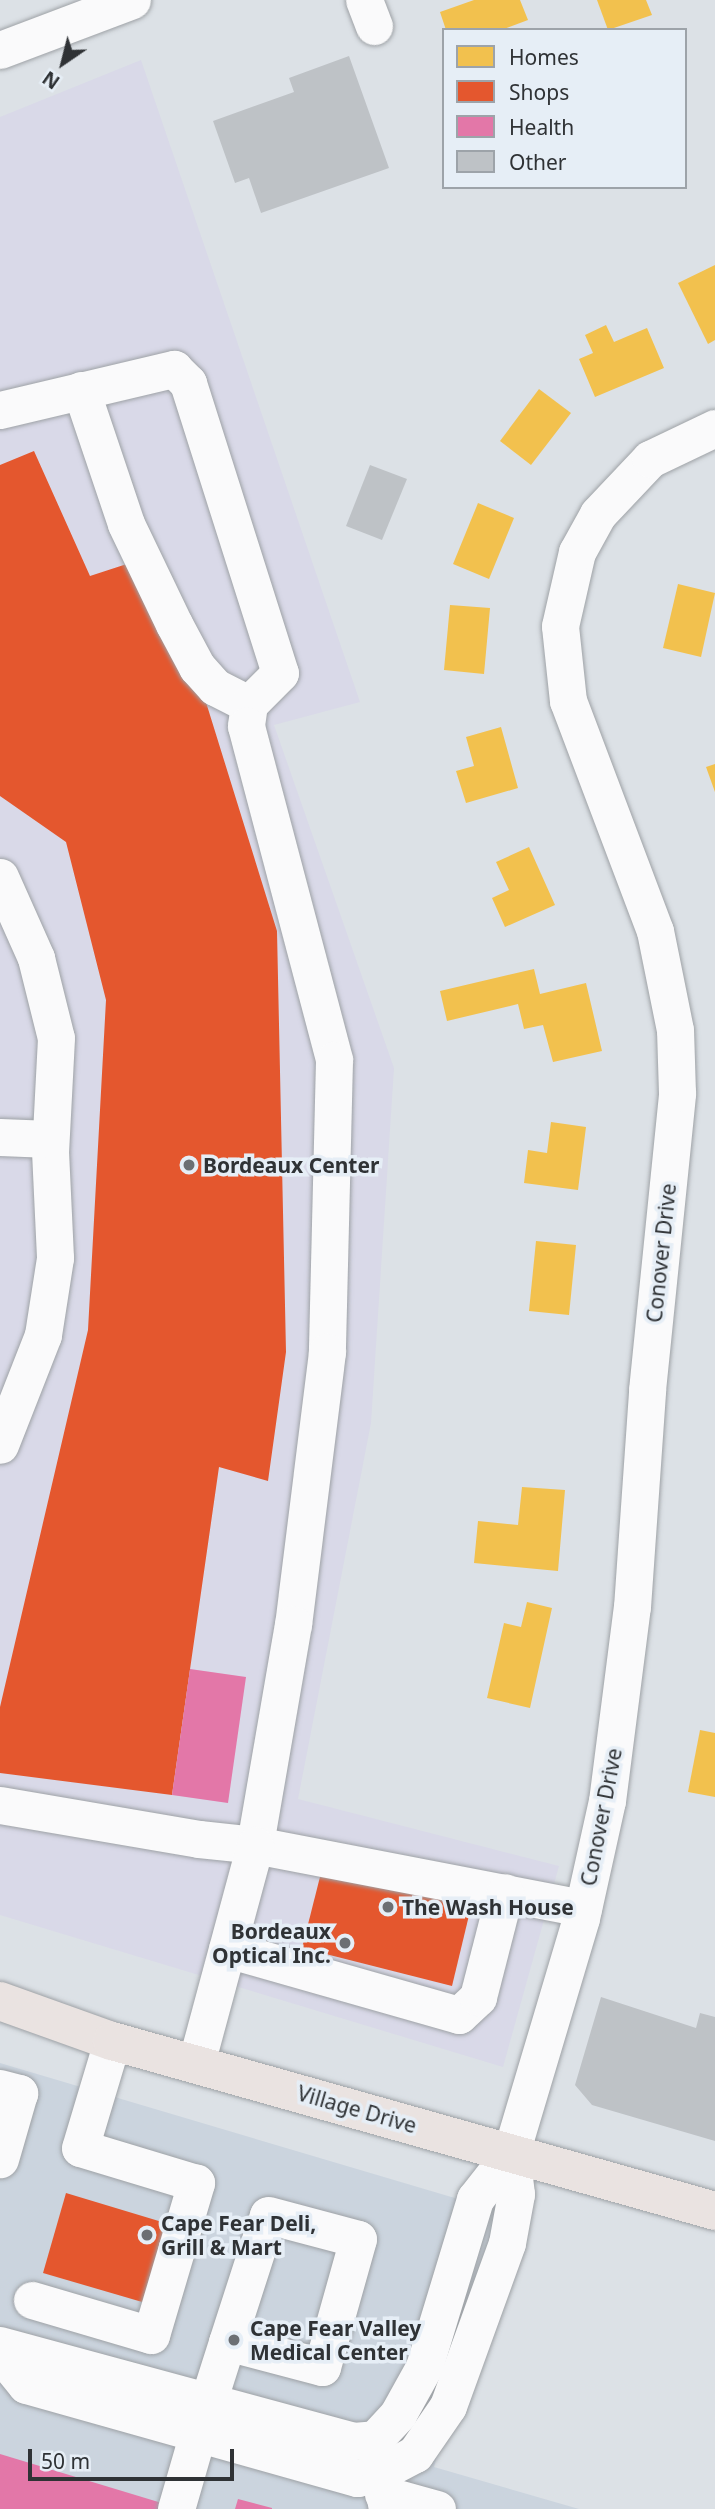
<!DOCTYPE html>
<html>
<head>
<meta charset="utf-8">
<style>
	body { margin:0 }
	#map { position:relative; width:715px; height:2509px; overflow:hidden; background:#dce1e6; font-family:"Noto Sans",sans-serif }
	div>[style] { position:absolute }
	.commercial>* { inset:0; background:#d9d9e8 }
	.built>* { inset:0; background:#cbd4de }
	.homes>* { inset:0; background:#f2c14e }
	.shops>* { inset:0; background:#e4572e }
	.health>* { inset:0; background:#e377a8 }
	.building>* { inset:0; background:#bec2c6 }
	.roads { filter:drop-shadow(0 0 2px #9ea2a6) drop-shadow(0 0 2px #9ea2a6) }
	.minor>* { height:37px; margin:-18.5px; padding:0 18.5px; transform-origin:18.5px; border-radius:18.5px; background:#fafafb }
	.major>* { height:38px; margin:-19px; padding:0 19px; transform-origin:19px; border-radius:19px; background:#eae3e1 }
	.dots>* { width:19px; height:19px; translate:-50% -50%; box-sizing:border-box; border:4px solid #e6eef6; border-radius:50% }
	span { translate:-50% -50%; white-space:nowrap; text-align:center; line-height:1.15; -webkit-text-stroke:7px #e6eef6; paint-order:stroke }
	.poi-label { font-size:21px; color:#2f3235; font-weight:700 }
	.left { translate:0 -50%; text-align:left }
	.right { translate:-100% -50%; text-align:right }
	.street-label { font-size:21px; color:#2f3235 }
	.legend { position:absolute; left:442px; top:28px; width:245px; height:161px; box-sizing:border-box; background:#e6eef6; border:2px solid #9da3a9; margin:0; padding:9px 12px; list-style:none; font-size:21px; color:#2f3235 }
	.legend li { display:flex; align-items:center; gap:14px; height:35px }
	.legend b { width:35px; border:2px solid #9da3a9 }
	.north { position:absolute; left:28px; top:28px; width:70px; height:70px; -webkit-text-stroke:5px #e6eef6; paint-order:stroke; rotate:215deg; font-size:19px; font-weight:700; line-height:28px; text-align:center; color:#2f3235 }
	.north::after { content:''; display:block; margin:auto; width:24px; height:32px; background:#2f3235; clip-path:polygon(50% 0,100% 100%,50% 72%,0 100%) }
	.scale { position:absolute; left:28px; top:2449px; width:206px; height:32px; box-sizing:border-box; border:4px solid #2f3235; border-top:0; padding-left:9px; font-size:21px; line-height:24px; white-space:nowrap; color:#2f3235; -webkit-text-stroke:5px #e6eef6; paint-order:stroke }
</style>
</head>
<body>
<div id="map">
	<div class="commercial">
		<i style="clip-path:polygon(141px 60px,360px 702px,274px 725px,394px 1068px,371px 1423px,298px 1799px,559px 1866px,503px 2067px,0 1915px,0 117px)"></i>
	</div>
	<div class="built">
		<i style="clip-path:polygon(0 2063px,502px 2212px,434px 2467px,579px 2509px,0 2509px)"></i>
	</div>
	<div class="homes">
		<i style="clip-path:polygon(474px 0,520px 0,528px 20px,501px 30px,446px 30px,440px 12px)"></i>
		<i style="clip-path:polygon(597px 0,646px 0,652px 15px,608px 30px)"></i>
		<i style="clip-path:polygon(715px 265px,715px 340px,708px 344px,678px 283px)"></i>
		<i style="clip-path:polygon(606px 325px,614px 342px,647px 328px,664px 368px,595px 397px,579px 359px,593px 353px,585px 335px)"></i>
		<i style="clip-path:polygon(539px 389px,571px 413px,531px 465px,500px 441px)"></i>
		<i style="clip-path:polygon(478px 503px,514px 518px,489px 579px,453px 564px)"></i>
		<i style="clip-path:polygon(678px 584px,715px 593px,701px 657px,663px 648px)"></i>
		<i style="clip-path:polygon(450px 605px,490px 608px,484px 674px,444px 670px)"></i>
		<i style="clip-path:polygon(501px 727px,518px 788px,466px 803px,456px 771px,474px 766px,466px 737px)"></i>
		<i style="clip-path:polygon(715px 764px,715px 792px,706px 767px)"></i>
		<i style="clip-path:polygon(529px 847px,555px 905px,505px 927px,492px 898px,509px 890px,496px 862px)"></i>
		<i style="clip-path:polygon(534px 969px,540px 994px,586px 983px,602px 1051px,553px 1062px,543px 1025px,524px 1029px,518px 1004px,447px 1021px,440px 991px)"></i>
		<i style="clip-path:polygon(551px 1122px,586px 1127px,578px 1190px,524px 1183px,528px 1150px,547px 1153px)"></i>
		<i style="clip-path:polygon(536px 1241px,576px 1245px,569px 1315px,529px 1311px)"></i>
		<i style="clip-path:polygon(522px 1487px,565px 1490px,558px 1571px,474px 1563px,478px 1521px,518px 1525px)"></i>
		<i style="clip-path:polygon(527px 1602px,552px 1608px,530px 1708px,487px 1698px,504px 1623px,521px 1627px)"></i>
		<i style="clip-path:polygon(700px 1730px,715px 1733px,715px 1797px,688px 1792px)"></i>
	</div>
	<div class="shops">
		<i style="clip-path:polygon(34px 451px,90px 576px,136px 561px,205px 699px,277px 931px,286px 1352px,268px 1481px,219px 1467px,172px 1795px,0 1773px,0 1707px,88px 1330px,106px 1000px,66px 842px,0 796px,0 465px)"></i>
		<i style="clip-path:polygon(322px 1869px,471px 1907px,452px 1986px,302px 1948px)"></i>
		<i style="clip-path:polygon(66px 2193px,172px 2225px,149px 2304px,43px 2273px)"></i>
	</div>
	<div class="health">
		<i style="clip-path:polygon(190px 1669px,246px 1677px,228px 1803px,172px 1795px)"></i>
		<i style="clip-path:polygon(0 2454px,165px 2504px,164px 2509px,0 2509px)"></i>
		<i style="clip-path:polygon(238px 2499px,272px 2508px,272px 2509px,235px 2509px)"></i>
	</div>
	<div class="building">
		<i style="clip-path:polygon(349px 56px,389px 168px,261px 213px,249px 178px,235px 183px,213px 121px,294px 92px,289px 78px)"></i>
		<i style="clip-path:polygon(370px 465px,407px 479px,382px 540px,346px 526px)"></i>
		<i style="clip-path:polygon(601px 1997px,696px 2028px,700px 2013px,715px 2017px,715px 2141px,592px 2105px,575px 2085px)"></i>
	</div>
	<div class="roads">
		<div class="minor">
			<i style="left:364px;top:0;width:28px;rotate:69deg"></i>
			<i style="left:0;top:50px;width:141px;rotate:-20.7deg"></i>
			<i style="left:81px;top:390px;width:141px;rotate:71.4deg"></i>
			<i style="left:126px;top:524px;width:111px;rotate:64.4deg"></i>
			<i style="left:174px;top:624px;width:49px;rotate:61.9deg"></i>
			<i style="left:197px;top:667px;width:27px;rotate:48deg"></i>
			<i style="left:215px;top:687px;width:38px;rotate:27deg"></i>
			<i style="left:0;top:410px;width:179px;rotate:-13.3deg"></i>
			<i style="left:174px;top:369px;width:20px;rotate:45deg"></i>
			<i style="left:188px;top:383px;width:304px;rotate:72.4deg"></i>
			<i style="left:280px;top:673px;width:44px;rotate:135deg"></i>
			<i style="left:249px;top:704px;width:22px;rotate:98deg"></i>
			<i style="left:246px;top:726px;width:345px;rotate:75.2deg"></i>
			<i style="left:334px;top:1060px;width:292px;rotate:91.4deg"></i>
			<i style="left:327px;top:1352px;width:274px;rotate:97.1deg"></i>
			<i style="left:293px;top:1624px;width:224px;rotate:99.8deg"></i>
			<i style="left:255px;top:1845px;width:334px;rotate:10.9deg"></i>
			<i style="left:0;top:877px;width:89px;rotate:66deg"></i>
			<i style="left:36px;top:958px;width:82px;rotate:76deg"></i>
			<i style="left:56px;top:1038px;width:113px;rotate:93deg"></i>
			<i style="left:50px;top:1151px;width:107px;rotate:87.3deg"></i>
			<i style="left:55px;top:1258px;width:78px;rotate:98.9deg"></i>
			<i style="left:43px;top:1335px;width:118px;rotate:111.4deg"></i>
			<i style="left:0;top:1137px;width:50px;rotate:2.3deg"></i>
			<i style="left:0;top:1805px;width:202px;rotate:9.7deg"></i>
			<i style="left:199px;top:1839px;width:56px;rotate:6.1deg"></i>
			<i style="left:255px;top:1845px;width:227px;rotate:105.1deg"></i>
			<i style="left:227px;top:1949px;width:241px;rotate:15.9deg"></i>
			<i style="left:459px;top:2015px;width:26px;rotate:-43deg"></i>
			<i style="left:478px;top:1997px;width:108px;rotate:-75.6deg"></i>
			<i style="left:0;top:2088px;width:20px;rotate:15deg"></i>
			<i style="left:19px;top:2093px;width:69px;rotate:106.1deg"></i>
			<i style="left:32px;top:2300px;width:124px;rotate:16.4deg"></i>
			<i style="left:151px;top:2335px;width:159px;rotate:-73.5deg"></i>
			<i style="left:196px;top:2183px;width:121px;rotate:-163.2deg"></i>
			<i style="left:80px;top:2148px;width:112px;rotate:-73.3deg"></i>
			<i style="left:0;top:2345px;width:366px;rotate:15.2deg"></i>
			<i style="left:353px;top:2441px;width:22px;rotate:-5deg"></i>
			<i style="left:375px;top:2439px;width:34px;rotate:-47deg"></i>
			<i style="left:398px;top:2414px;width:54px;rotate:-61deg"></i>
			<i style="left:424px;top:2367px;width:176px;rotate:-73.1deg"></i>
			<i style="left:475px;top:2199px;width:58px;rotate:-52deg"></i>
			<i style="left:511px;top:2153px;width:245px;rotate:-73.4deg"></i>
			<i style="left:581px;top:1918px;width:120px;rotate:-77.5deg"></i>
			<i style="left:607px;top:1801px;width:196px;rotate:-82.7deg"></i>
			<i style="left:632px;top:1607px;width:218px;rotate:-86deg"></i>
			<i style="left:647px;top:1390px;width:299px;rotate:-84.2deg"></i>
			<i style="left:677px;top:1093px;width:63px;rotate:-91.8deg"></i>
			<i style="left:675px;top:1030px;width:101px;rotate:-101.4deg"></i>
			<i style="left:655px;top:931px;width:246px;rotate:-110.7deg"></i>
			<i style="left:568px;top:701px;width:75px;rotate:-96.1deg"></i>
			<i style="left:560px;top:626px;width:76px;rotate:-77.1deg"></i>
			<i style="left:577px;top:552px;width:43px;rotate:-61.1deg"></i>
			<i style="left:598px;top:514px;width:76px;rotate:-46.6deg"></i>
			<i style="left:650px;top:459px;width:72px;rotate:-25.5deg"></i>
			<i style="left:0;top:2353px;width:41px;rotate:50.9deg"></i>
			<i style="left:26px;top:2385px;width:344px;rotate:15.7deg"></i>
			<i style="left:357px;top:2478px;width:20px;rotate:-11deg"></i>
			<i style="left:377px;top:2474px;width:43px;rotate:-27.8deg"></i>
			<i style="left:415px;top:2454px;width:58px;rotate:-55.5deg"></i>
			<i style="left:448px;top:2406px;width:173px;rotate:-70.1deg"></i>
			<i style="left:507px;top:2243px;width:50px;rotate:-79.6deg"></i>
			<i style="left:516px;top:2194px;width:41px;rotate:-97deg"></i>
			<i style="left:376px;top:2450px;width:60px;rotate:79.4deg"></i>
			<i style="left:383px;top:2494px;width:56px;rotate:15.5deg"></i>
			<i style="left:176px;top:2509px;width:79px;rotate:-73.9deg"></i>
			<i style="left:198px;top:2433px;width:96px;rotate:-72.3deg"></i>
			<i style="left:227px;top:2342px;width:133px;rotate:-72.1deg"></i>
			<i style="left:268px;top:2215px;width:93px;rotate:14.9deg"></i>
			<i style="left:358px;top:2239px;width:133px;rotate:105.7deg"></i>
			<i style="left:322px;top:2367px;width:98px;rotate:-165.3deg"></i>
		</div>
		<div class="major">
			<i style="left:0;top:2001px;width:119px;rotate:19.7deg"></i>
			<i style="left:112px;top:2041px;width:627px;rotate:15.74deg"></i>
		</div>
	</div>
	<div class="dots">
		<i style="left:189px;top:1165px;background:#6c6f73"></i>
		<i style="left:388px;top:1907px;background:#6c6f73"></i>
		<i style="left:345px;top:1943px;background:#6c6f73"></i>
		<i style="left:147px;top:2235px;background:#6c6f73"></i>
		<i style="left:234px;top:2340px;background:#6c6f73"></i>
	</div>
	<div class="poi-label">
		<span class="left" style="left:203px;top:1165px">Bordeaux Center</span>
		<span class="left" style="left:402px;top:1907px">The Wash House</span>
		<span class="right" style="left:331px;top:1943px">Bordeaux<br>Optical Inc.</span>
		<span class="left" style="left:161px;top:2235px">Cape Fear Deli,<br>Grill &amp; Mart</span>
		<span class="left" style="left:250px;top:2340px">Cape Fear Valley<br>Medical Center</span>
	</div>
	<div class="street-label">
		<span style="left:661px;top:1253px;rotate:-84deg">Conover Drive</span>
		<span style="left:601px;top:1817px;rotate:-79deg">Conover Drive</span>
		<span style="left:357px;top:2109px;rotate:16deg">Village Drive</span>
	</div>
	<ul class="legend">
	<li><b style="height:19px;background:#f2c14e"></b>Homes</li>
	<li><b style="height:19px;background:#e4572e"></b>Shops</li>
	<li><b style="height:19px;background:#e377a8"></b>Health</li>
	<li><b style="height:19px;background:#bec2c6"></b>Other</li>
	</ul>
	<div class="north">N</div>
	<div class="scale">50 m</div>
</div>
</body>
</html>
